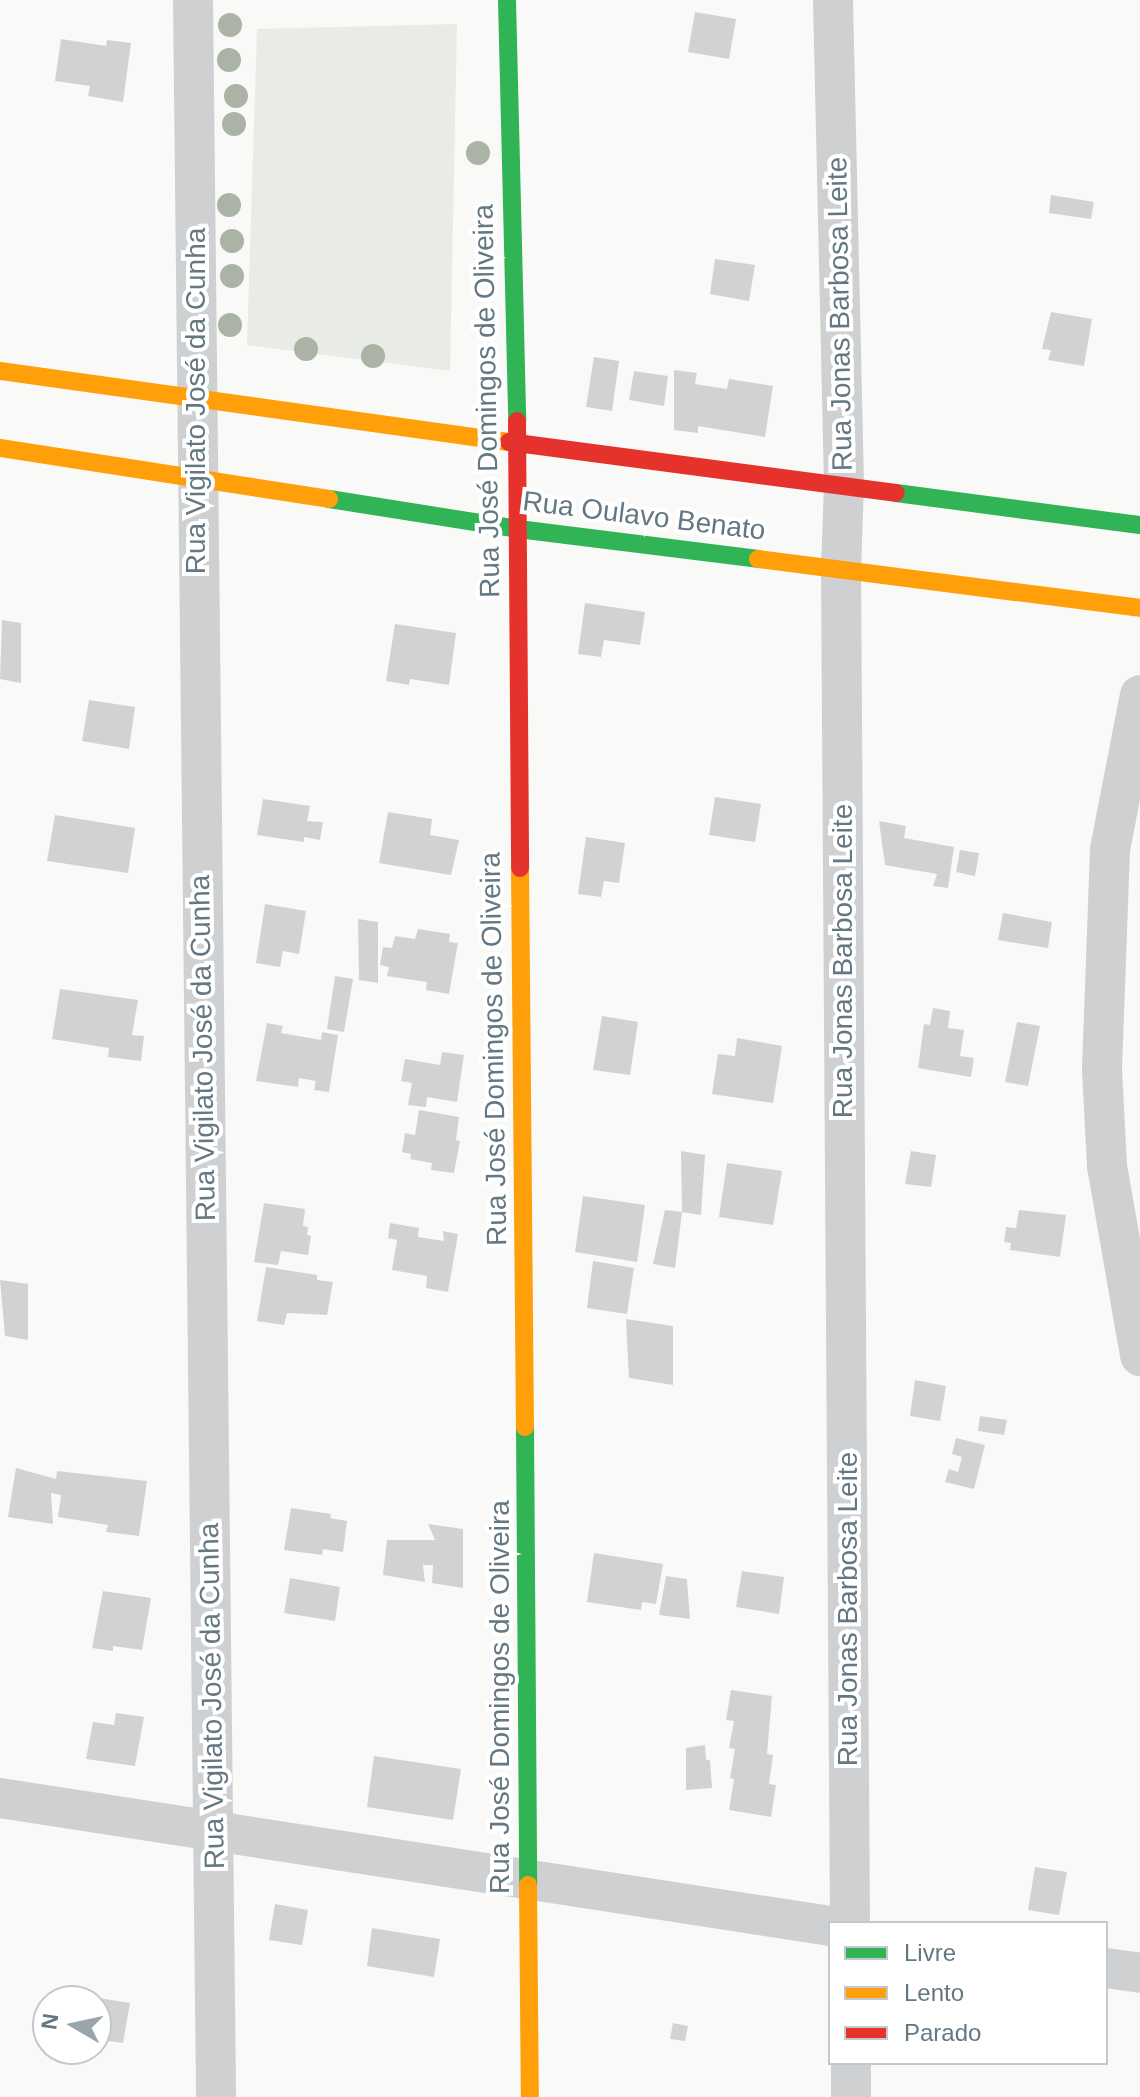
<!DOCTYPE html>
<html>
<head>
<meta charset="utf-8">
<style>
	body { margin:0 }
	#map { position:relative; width:1140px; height:2097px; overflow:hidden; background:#f9f9f8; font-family:Arial,sans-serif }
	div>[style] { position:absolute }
	.green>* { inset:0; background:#e9ece6 }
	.building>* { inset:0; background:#d1d3d3 }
	.street>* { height:40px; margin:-20px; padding:0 20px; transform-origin:20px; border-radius:20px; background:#cfd0d1 }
	.fast>* { height:18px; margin:-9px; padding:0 9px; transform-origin:9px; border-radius:9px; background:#30b455 }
	.slow>* { height:18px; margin:-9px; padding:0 9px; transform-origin:9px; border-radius:9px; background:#ff9f0a }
	.jam>* { height:18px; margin:-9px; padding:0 9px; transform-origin:9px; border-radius:9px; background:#e5322d }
	.trees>* { width:24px; height:24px; margin:-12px; border-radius:50%; background:#aab3a6 }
	span { translate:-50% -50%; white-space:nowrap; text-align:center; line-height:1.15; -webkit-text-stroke:8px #fff; paint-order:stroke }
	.street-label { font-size:28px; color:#647883 }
	.legend { position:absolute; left:828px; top:1921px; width:280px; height:144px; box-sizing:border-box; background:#fff; border:2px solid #c1c9cd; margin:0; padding:10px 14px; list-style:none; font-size:24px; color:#647883 }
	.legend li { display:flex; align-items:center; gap:16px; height:40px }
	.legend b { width:40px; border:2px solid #c1c9cd }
	.north { position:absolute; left:32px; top:1985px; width:80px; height:80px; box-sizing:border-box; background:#fff; border:2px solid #c1c9cd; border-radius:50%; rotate:279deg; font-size:22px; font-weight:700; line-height:32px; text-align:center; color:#647883 }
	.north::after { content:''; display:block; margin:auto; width:28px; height:36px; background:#98a5ac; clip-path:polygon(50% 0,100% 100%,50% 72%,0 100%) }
</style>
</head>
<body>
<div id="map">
	<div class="green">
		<i style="clip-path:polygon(457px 24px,450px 371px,247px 345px,257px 29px)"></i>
	</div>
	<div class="building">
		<i style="clip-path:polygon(695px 12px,736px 19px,729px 59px,688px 52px)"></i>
		<i style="clip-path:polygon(61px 39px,106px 46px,107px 40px,131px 43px,123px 102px,88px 96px,90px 86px,55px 81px)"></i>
		<i style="clip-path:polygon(1051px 195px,1094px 202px,1091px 219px,1049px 213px)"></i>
		<i style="clip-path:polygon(715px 259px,755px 265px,749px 301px,710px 294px)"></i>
		<i style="clip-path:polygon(1051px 312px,1092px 319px,1084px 366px,1048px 360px,1051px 350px,1042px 349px)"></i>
		<i style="clip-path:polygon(594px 357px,619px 361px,612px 411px,586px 407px)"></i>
		<i style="clip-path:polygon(674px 370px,697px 373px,695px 384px,727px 389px,729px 379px,773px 386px,765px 437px,698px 426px,698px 433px,674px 430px)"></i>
		<i style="clip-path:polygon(634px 371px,668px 376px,664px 406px,629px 400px)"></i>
		<i style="clip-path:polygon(585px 603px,645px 612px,640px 645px,604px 640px,601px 657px,578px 654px)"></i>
		<i style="clip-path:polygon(2px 620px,21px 623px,21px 683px,0 679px)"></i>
		<i style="clip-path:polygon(395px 624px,456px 633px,449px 685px,410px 679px,409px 685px,386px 681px)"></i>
		<i style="clip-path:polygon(89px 700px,135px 707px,129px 749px,82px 741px)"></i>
		<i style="clip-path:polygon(715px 797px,761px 804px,755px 842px,709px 835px)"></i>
		<i style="clip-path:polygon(263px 799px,310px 806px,307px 821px,323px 822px,320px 840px,304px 837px,304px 842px,257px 835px)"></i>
		<i style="clip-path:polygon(388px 812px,432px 819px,430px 835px,459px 840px,451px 875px,379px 863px)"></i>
		<i style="clip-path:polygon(55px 815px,135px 828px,128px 873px,47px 861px)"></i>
		<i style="clip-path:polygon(879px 821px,906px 826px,904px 838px,954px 847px,948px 888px,933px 886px,937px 874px,885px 865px)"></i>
		<i style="clip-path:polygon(586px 837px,625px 843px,619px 883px,604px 881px,601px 897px,578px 894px)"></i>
		<i style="clip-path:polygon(960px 850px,979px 853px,975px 876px,956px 872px)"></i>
		<i style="clip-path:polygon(265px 904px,306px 911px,299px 954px,283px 951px,280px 967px,256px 963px)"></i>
		<i style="clip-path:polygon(1003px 913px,1052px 922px,1048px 948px,998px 940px)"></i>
		<i style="clip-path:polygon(358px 919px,378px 922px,378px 983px,359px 980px)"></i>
		<i style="clip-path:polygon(418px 929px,450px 934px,449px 942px,458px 943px,449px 994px,426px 990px,427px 982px,387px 976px,389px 967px,380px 965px,383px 947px,392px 948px,395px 936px,415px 939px)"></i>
		<i style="clip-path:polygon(335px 976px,353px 979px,344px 1032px,327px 1029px)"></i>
		<i style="clip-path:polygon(60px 989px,138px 1000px,132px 1035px,144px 1036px,141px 1061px,108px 1057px,109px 1048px,52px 1039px)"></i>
		<i style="clip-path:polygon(933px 1008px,950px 1011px,948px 1028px,964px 1030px,960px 1056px,974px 1058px,971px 1077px,918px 1068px,924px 1024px,930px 1025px)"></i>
		<i style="clip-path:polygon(602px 1016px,638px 1022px,630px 1075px,593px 1070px)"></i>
		<i style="clip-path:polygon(1017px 1022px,1040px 1026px,1028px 1086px,1005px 1082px)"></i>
		<i style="clip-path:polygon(267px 1023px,283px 1026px,281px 1033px,321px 1040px,322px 1032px,338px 1035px,329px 1092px,314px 1090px,316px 1081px,299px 1078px,298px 1087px,256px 1081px)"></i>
		<i style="clip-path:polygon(737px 1038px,782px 1046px,773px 1103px,712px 1094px,718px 1054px,735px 1056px)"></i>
		<i style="clip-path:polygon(442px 1052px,464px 1055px,457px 1102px,427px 1097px,426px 1107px,408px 1105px,412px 1083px,401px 1081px,405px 1059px,440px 1065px)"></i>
		<i style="clip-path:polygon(419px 1110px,459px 1117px,456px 1140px,460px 1141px,454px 1173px,431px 1170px,432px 1163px,410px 1159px,411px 1154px,402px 1152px,405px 1133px,415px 1135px)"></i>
		<i style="clip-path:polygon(681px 1151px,705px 1155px,701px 1215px,682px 1212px,675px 1268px,653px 1264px,665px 1210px,682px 1212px)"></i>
		<i style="clip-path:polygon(911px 1151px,936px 1155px,931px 1187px,905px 1184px)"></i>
		<i style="clip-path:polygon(727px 1163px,782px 1171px,773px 1225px,719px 1217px)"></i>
		<i style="clip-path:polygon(583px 1196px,645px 1205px,637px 1262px,575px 1252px)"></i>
		<i style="clip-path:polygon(264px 1203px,305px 1209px,303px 1226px,308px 1227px,307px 1235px,311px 1236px,308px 1255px,281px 1251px,278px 1265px,254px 1262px)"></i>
		<i style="clip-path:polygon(1019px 1210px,1066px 1215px,1060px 1257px,1010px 1250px,1011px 1243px,1004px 1242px,1006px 1227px,1016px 1228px)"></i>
		<i style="clip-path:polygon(390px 1223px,419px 1228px,418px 1237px,444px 1241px,443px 1231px,458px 1234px,448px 1292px,426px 1288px,427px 1276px,392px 1270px,397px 1240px,388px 1238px)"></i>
		<i style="clip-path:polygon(593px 1261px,634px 1268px,627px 1314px,587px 1308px)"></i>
		<i style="clip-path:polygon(266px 1267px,317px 1275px,317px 1280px,333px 1282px,327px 1315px,287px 1313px,284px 1325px,257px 1321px)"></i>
		<i style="clip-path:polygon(0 1280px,28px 1284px,28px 1340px,5px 1336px)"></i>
		<i style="clip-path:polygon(626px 1319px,673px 1326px,673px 1385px,629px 1378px)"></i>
		<i style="clip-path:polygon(915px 1380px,946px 1386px,940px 1421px,910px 1416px)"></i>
		<i style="clip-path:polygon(980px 1416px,1007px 1420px,1004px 1435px,978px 1431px)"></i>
		<i style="clip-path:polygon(956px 1438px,985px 1445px,974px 1489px,945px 1482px,949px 1469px,958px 1472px,962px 1457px,952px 1454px)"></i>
		<i style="clip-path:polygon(16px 1468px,56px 1479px,57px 1471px,147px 1481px,139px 1536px,106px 1532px,108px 1525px,58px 1517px,61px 1495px,51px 1493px,53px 1524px,8px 1517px)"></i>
		<i style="clip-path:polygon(291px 1508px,331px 1514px,330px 1518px,347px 1521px,343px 1552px,323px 1549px,322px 1555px,284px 1550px)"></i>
		<i style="clip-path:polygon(428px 1524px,463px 1529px,463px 1588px,432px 1583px,433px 1565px,423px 1565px,425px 1582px,383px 1575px,387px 1540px,435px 1540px)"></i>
		<i style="clip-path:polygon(594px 1553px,663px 1564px,656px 1604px,642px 1602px,641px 1610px,587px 1602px)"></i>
		<i style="clip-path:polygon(742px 1571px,784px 1577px,779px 1614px,736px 1607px)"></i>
		<i style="clip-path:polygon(666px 1576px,687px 1579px,690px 1619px,659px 1615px)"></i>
		<i style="clip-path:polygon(290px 1578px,340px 1587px,335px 1621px,284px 1613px)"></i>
		<i style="clip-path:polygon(103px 1591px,151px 1598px,142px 1650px,113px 1646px,113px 1651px,92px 1648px)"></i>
		<i style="clip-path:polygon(731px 1690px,772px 1696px,767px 1754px,773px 1755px,769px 1784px,776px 1785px,771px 1817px,729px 1810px,734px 1779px,730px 1778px,735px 1749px,729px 1748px,734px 1721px,726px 1720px)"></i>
		<i style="clip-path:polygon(116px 1713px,144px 1717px,135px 1766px,86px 1759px,93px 1722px,114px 1725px)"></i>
		<i style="clip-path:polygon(705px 1745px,706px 1760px,710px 1760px,712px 1788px,686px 1790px,686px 1748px)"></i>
		<i style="clip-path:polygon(374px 1756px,461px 1769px,453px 1820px,367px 1807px)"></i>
		<i style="clip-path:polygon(1035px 1867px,1067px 1872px,1059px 1915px,1028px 1910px)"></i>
		<i style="clip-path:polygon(275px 1904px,308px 1910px,302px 1945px,269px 1940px)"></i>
		<i style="clip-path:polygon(372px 1928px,440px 1939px,434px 1977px,367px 1966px)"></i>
		<i style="clip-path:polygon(80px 1995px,130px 2003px,123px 2043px,96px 2039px,96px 2001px,80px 2001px)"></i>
		<i style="clip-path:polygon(673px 2023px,688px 2026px,685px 2041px,670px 2039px)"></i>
	</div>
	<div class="street">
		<i style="left:193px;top:0;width:2097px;rotate:89.37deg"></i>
		<i style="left:833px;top:0;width:484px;rotate:88.7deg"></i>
		<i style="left:844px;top:484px;width:85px;rotate:92deg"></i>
		<i style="left:841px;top:569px;width:1354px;rotate:89.62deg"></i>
		<i style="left:1140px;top:695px;width:158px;rotate:101deg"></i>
		<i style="left:1110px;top:850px;width:220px;rotate:92.1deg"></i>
		<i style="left:1102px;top:1070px;width:96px;rotate:87deg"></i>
		<i style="left:1107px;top:1166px;width:193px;rotate:80.1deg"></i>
		<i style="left:0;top:1798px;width:840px;rotate:8.77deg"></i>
		<i style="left:1106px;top:1968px;width:34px;rotate:8deg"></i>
		<i style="left:851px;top:2063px;width:34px;rotate:90deg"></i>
	</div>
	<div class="fast">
		<i style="left:507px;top:0;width:421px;rotate:88.6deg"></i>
		<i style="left:896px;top:493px;width:246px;rotate:7.5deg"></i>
		<i style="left:329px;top:499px;width:191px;rotate:9deg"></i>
		<i style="left:518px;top:529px;width:242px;rotate:7.1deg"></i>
		<i style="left:525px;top:1427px;width:458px;rotate:89.6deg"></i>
	</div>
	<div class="slow">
		<i style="left:0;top:371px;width:514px;rotate:7.94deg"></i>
		<i style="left:0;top:448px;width:333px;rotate:8.8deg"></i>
		<i style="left:758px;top:559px;width:385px;rotate:7.3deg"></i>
		<i style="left:520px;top:868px;width:559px;rotate:89.49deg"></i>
		<i style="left:528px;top:1885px;width:212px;rotate:89.5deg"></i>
	</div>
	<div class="jam">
		<i style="left:517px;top:421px;width:447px;rotate:89.6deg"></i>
		<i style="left:509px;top:442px;width:390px;rotate:7.5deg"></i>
	</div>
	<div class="trees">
		<i style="left:230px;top:25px"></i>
		<i style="left:229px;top:60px"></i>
		<i style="left:236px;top:96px"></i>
		<i style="left:234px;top:124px"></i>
		<i style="left:478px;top:153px"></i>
		<i style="left:229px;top:205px"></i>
		<i style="left:232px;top:241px"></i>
		<i style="left:232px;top:276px"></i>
		<i style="left:230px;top:325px"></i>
		<i style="left:306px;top:349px"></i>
		<i style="left:373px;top:356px"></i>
	</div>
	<div class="street-label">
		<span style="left:840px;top:314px;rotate:-91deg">Rua Jonas Barbosa Leite</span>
		<span style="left:196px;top:401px;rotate:-90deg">Rua Vigilato José da Cunha</span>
		<span style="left:487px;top:401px;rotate:-91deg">Rua José Domingos de Oliveira</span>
		<span style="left:644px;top:516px;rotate:7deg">Rua Oulavo Benato</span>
		<span style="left:843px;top:961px;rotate:-90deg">Rua Jonas Barbosa Leite</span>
		<span style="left:203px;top:1048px;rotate:-91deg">Rua Vigilato José da Cunha</span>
		<span style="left:494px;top:1049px;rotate:-91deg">Rua José Domingos de Oliveira</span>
		<span style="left:848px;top:1609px;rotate:-90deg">Rua Jonas Barbosa Leite</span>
		<span style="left:212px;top:1696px;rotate:-91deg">Rua Vigilato José da Cunha</span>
		<span style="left:500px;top:1697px;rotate:-90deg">Rua José Domingos de Oliveira</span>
	</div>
	<ul class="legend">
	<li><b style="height:10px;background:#30b455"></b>Livre</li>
	<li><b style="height:10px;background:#ff9f0a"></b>Lento</li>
	<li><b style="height:10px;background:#e5322d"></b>Parado</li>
	</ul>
	<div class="north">N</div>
</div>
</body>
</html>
